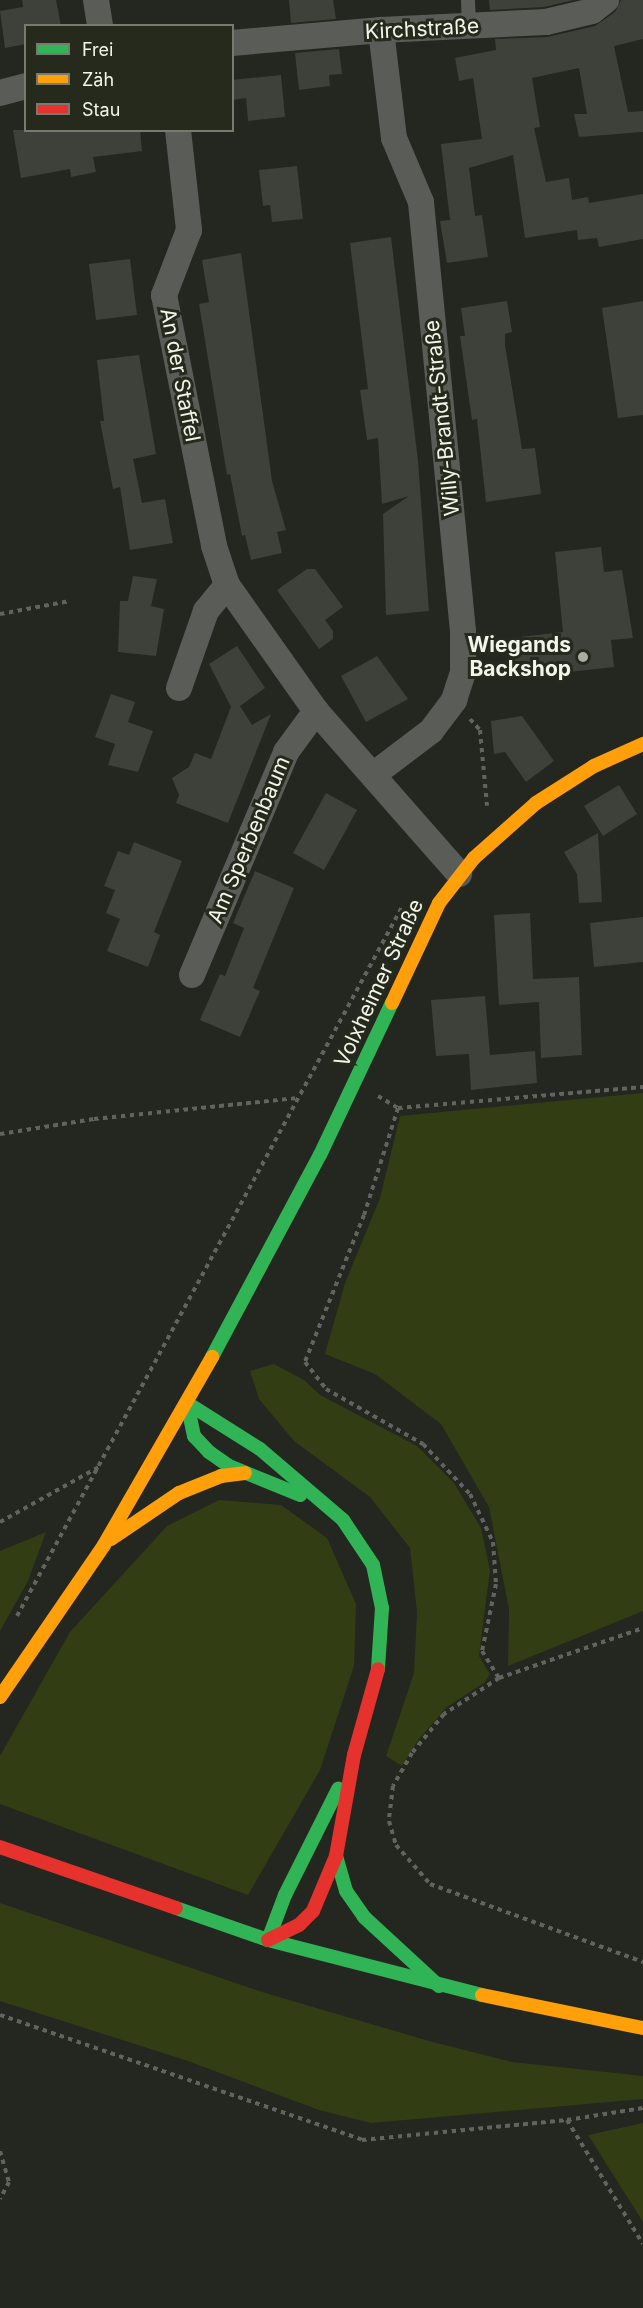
<!DOCTYPE html>
<html>
<head>
<meta charset="utf-8">
<style>
	body { margin:0 }
	#map { position:relative; width:643px; height:2308px; overflow:hidden; background:#242620; font-family:Inter,sans-serif }
	div>[style] { position:absolute }
	.green>* { inset:0; background:#323d13 }
	.building>* { inset:0; background:#3e403a }
	.path>* { height:4px; margin-top:-2px; transform-origin:0; background:repeating-linear-gradient(90deg,#62635f 0 4.5px,transparent 0 9px) }
	.lane>* { height:14px; margin:-7px; padding:0 7px; transform-origin:7px; border-radius:7px; background:#5a5c57 }
	.street>* { height:26px; margin:-13px; padding:0 13px; transform-origin:13px; border-radius:13px; background:#5a5c57 }
	.fast>* { height:14px; margin:-7px; padding:0 7px; transform-origin:7px; border-radius:7px; background:#30b455 }
	.slow>* { height:14px; margin:-7px; padding:0 7px; transform-origin:7px; border-radius:7px; background:#ff9f0a }
	.jam>* { height:14px; margin:-7px; padding:0 7px; transform-origin:7px; border-radius:7px; background:#e5322d }
	.dots>* { width:16px; height:16px; translate:-50% -50%; box-sizing:border-box; border:3px solid #252a1c; border-radius:50% }
	span { translate:-50% -50%; white-space:nowrap; text-align:center; line-height:1.15; -webkit-text-stroke:6px #252a1c; paint-order:stroke }
	.street-label { font-size:21px; color:#f1f5eb }
	.poi-label { font-size:21px; color:#f1f5eb; font-weight:700 }
	.right { translate:-100% -50%; text-align:right }
	.legend { position:absolute; left:24px; top:24px; width:210px; height:108px; box-sizing:border-box; background:#252a1c; border:2px solid #777b6f; margin:0; padding:8px 10px; list-style:none; font-size:18px; color:#f1f5eb }
	.legend li { display:flex; align-items:center; gap:12px; height:30px }
	.legend b { width:30px; border:2px solid #777b6f }
</style>
</head>
<body>
<div id="map">
	<div class="green">
		<i style="clip-path:polygon(643px 1093px,643px 1611px,508px 1666px,509px 1609px,489px 1507px,441px 1424px,375px 1374px,325px 1354px,345px 1283px,380px 1198px,400px 1116px)"></i>
		<i style="clip-path:polygon(274px 1364px,304px 1380px,320px 1395px,417px 1446px,454px 1483px,481px 1528px,490px 1570px,479px 1656px,490px 1674px,485px 1682px,447px 1707px,419px 1739px,402px 1766px,386px 1756px,414px 1673px,417px 1612px,410px 1548px,370px 1497px,294px 1441px,259px 1399px,250px 1371px)"></i>
		<i style="clip-path:polygon(219px 1500px,281px 1505px,327px 1538px,356px 1604px,354px 1666px,320px 1770px,248px 1895px,0 1804px,0 1756px,70px 1632px,167px 1526px)"></i>
		<i style="clip-path:polygon(46px 1532px,28px 1581px,0 1631px,0 1551px)"></i>
		<i style="clip-path:polygon(0 1903px,262px 1992px,429px 2041px,512px 2062px,643px 2076px,643px 2099px,371px 2123px,319px 2110px,188px 2061px,0 2001px)"></i>
		<i style="clip-path:polygon(643px 2123px,643px 2222px,588px 2135px)"></i>
	</div>
	<div class="building">
		<i style="clip-path:polygon(22px 0,56px 0,61px 26px,26px 26px,26px 44px,5px 48px,0 11px,23px 7px)"></i>
		<i style="clip-path:polygon(289px 0,333px 0,336px 19px,291px 23px)"></i>
		<i style="clip-path:polygon(489px 0,574px 0,544px 7px,490px 10px)"></i>
		<i style="clip-path:polygon(621px 0,643px 0,643px 39px,614px 46px,628px 112px,643px 111px,643px 132px,579px 137px,574px 114px,587px 114px,579px 68px,532px 78px,540px 127px,534px 128px,546px 182px,569px 178px,572px 200px,588px 197px,589px 203px,643px 194px,643px 239px,599px 247px,597px 238px,578px 240px,577px 230px,525px 238px,513px 155px,469px 168px,475px 216px,482px 215px,488px 257px,447px 263px,440px 221px,450px 220px,441px 144px,482px 139px,473px 78px,459px 81px,455px 58px,496px 50px,495px 39px,547px 37px,595px 26px,615px 12px)"></i>
		<i style="clip-path:polygon(339px 49px,342px 74px,329px 75px,330px 86px,299px 90px,295px 53px)"></i>
		<i style="clip-path:polygon(281px 75px,285px 117px,248px 121px,246px 98px,232px 100px,232px 80px)"></i>
		<i style="clip-path:polygon(13px 130px,140px 130px,142px 151px,93px 157px,96px 172px,71px 177px,70px 169px,21px 178px)"></i>
		<i style="clip-path:polygon(297px 166px,303px 219px,272px 222px,270px 205px,263px 206px,259px 170px)"></i>
		<i style="clip-path:polygon(391px 237px,418px 461px,429px 611px,386px 615px,383px 514px,409px 496px,382px 504px,378px 438px,367px 440px,360px 390px,368px 389px,350px 243px)"></i>
		<i style="clip-path:polygon(241px 253px,272px 481px,286px 530px,277px 532px,282px 553px,251px 560px,245px 535px,242px 536px,230px 474px,227px 475px,199px 304px,209px 302px,202px 260px)"></i>
		<i style="clip-path:polygon(130px 259px,137px 315px,96px 320px,89px 264px)"></i>
		<i style="clip-path:polygon(507px 301px,512px 332px,505px 334px,505px 345px,522px 449px,535px 448px,541px 494px,486px 502px,477px 419px,472px 420px,460px 336px,465px 336px,461px 308px)"></i>
		<i style="clip-path:polygon(643px 301px,643px 415px,618px 418px,602px 308px)"></i>
		<i style="clip-path:polygon(139px 355px,156px 454px,133px 459px,142px 503px,165px 499px,173px 543px,130px 550px,120px 487px,113px 489px,100px 421px,104px 421px,97px 360px)"></i>
		<i style="clip-path:polygon(601px 547px,604px 572px,622px 570px,633px 638px,611px 640px,614px 667px,515px 678px,511px 638px,563px 632px,555px 552px)"></i>
		<i style="clip-path:polygon(307px 569px,315px 569px,343px 607px,325px 620px,333px 631px,333px 639px,319px 649px,277px 590px)"></i>
		<i style="clip-path:polygon(133px 576px,157px 579px,151px 606px,164px 609px,156px 656px,118px 652px,120px 601px,128px 601px)"></i>
		<i style="clip-path:polygon(237px 646px,265px 688px,240px 706px,252px 725px,271px 714px,228px 823px,176px 803px,179px 795px,172px 778px,189px 767px,195px 753px,211px 759px,231px 707px,209px 664px)"></i>
		<i style="clip-path:polygon(377px 656px,408px 699px,366px 722px,341px 676px)"></i>
		<i style="clip-path:polygon(111px 694px,135px 702px,128px 722px,153px 731px,138px 772px,108px 765px,115px 744px,95px 737px)"></i>
		<i style="clip-path:polygon(522px 716px,554px 761px,526px 782px,505px 752px,494px 754px,491px 721px)"></i>
		<i style="clip-path:polygon(619px 785px,637px 814px,603px 836px,584px 806px)"></i>
		<i style="clip-path:polygon(326px 793px,357px 810px,324px 870px,293px 853px)"></i>
		<i style="clip-path:polygon(598px 833px,602px 902px,579px 903px,577px 874px,564px 852px)"></i>
		<i style="clip-path:polygon(134px 842px,182px 861px,154px 932px,160px 935px,148px 967px,107px 951px,120px 919px,106px 913px,115px 890px,104px 886px,118px 851px,129px 855px)"></i>
		<i style="clip-path:polygon(255px 871px,294px 888px,253px 988px,260px 991px,240px 1037px,200px 1020px,220px 974px,225px 976px,244px 928px,233px 923px)"></i>
		<i style="clip-path:polygon(530px 913px,533px 979px,579px 977px,582px 1055px,541px 1058px,539px 1002px,499px 1005px,494px 915px)"></i>
		<i style="clip-path:polygon(643px 917px,643px 962px,594px 967px,590px 923px)"></i>
		<i style="clip-path:polygon(485px 996px,490px 1055px,535px 1051px,537px 1083px,471px 1090px,469px 1054px,436px 1056px,431px 1000px)"></i>
	</div>
	<div class="path">
		<i style="left:0;top:614px;width:71px;rotate:-10.5deg"></i>
		<i style="left:470px;top:719px;width:15px;rotate:48deg"></i>
		<i style="left:480px;top:730px;width:76px;rotate:84.7deg"></i>
		<i style="left:378px;top:1096px;width:23px;rotate:31deg"></i>
		<i style="left:398px;top:1108px;width:246px;rotate:-4.9deg"></i>
		<i style="left:398px;top:1108px;width:112px;rotate:107.6deg"></i>
		<i style="left:364px;top:1215px;width:158px;rotate:111.9deg"></i>
		<i style="left:305px;top:1362px;width:34px;rotate:52deg"></i>
		<i style="left:326px;top:1389px;width:112px;rotate:29.6deg"></i>
		<i style="left:423px;top:1444px;width:69px;rotate:46.8deg"></i>
		<i style="left:470px;top:1494px;width:53px;rotate:64.4deg"></i>
		<i style="left:493px;top:1542px;width:42px;rotate:85.9deg"></i>
		<i style="left:496px;top:1584px;width:68px;rotate:101.8deg"></i>
		<i style="left:482px;top:1651px;width:32px;rotate:58deg"></i>
		<i style="left:499px;top:1678px;width:152px;rotate:-19.1deg"></i>
		<i style="left:0;top:1134px;width:95px;rotate:-9.1deg"></i>
		<i style="left:94px;top:1119px;width:203px;rotate:-5.9deg"></i>
		<i style="left:0;top:1522px;width:113px;rotate:-29.1deg"></i>
		<i style="left:17px;top:1616px;width:809px;rotate:-61.5deg"></i>
		<i style="left:499px;top:1678px;width:66px;rotate:146.8deg"></i>
		<i style="left:444px;top:1714px;width:50px;rotate:129.4deg"></i>
		<i style="left:412px;top:1753px;width:38px;rotate:120deg"></i>
		<i style="left:393px;top:1786px;width:35px;rotate:97deg"></i>
		<i style="left:389px;top:1821px;width:25px;rotate:74deg"></i>
		<i style="left:396px;top:1845px;width:52px;rotate:48.9deg"></i>
		<i style="left:430px;top:1884px;width:227px;rotate:20.1deg"></i>
		<i style="left:0;top:2015px;width:383px;rotate:19deg"></i>
		<i style="left:362px;top:2140px;width:206px;rotate:-5.6deg"></i>
		<i style="left:567px;top:2120px;width:77px;rotate:-9deg"></i>
		<i style="left:567px;top:2120px;width:145px;rotate:58.5deg"></i>
		<i style="left:0;top:2151px;width:32px;rotate:74deg"></i>
		<i style="left:9px;top:2182px;width:19px;rotate:118deg"></i>
	</div>
	<div class="lane">
		<i style="left:468px;top:0;width:26px;rotate:88deg"></i>
	</div>
	<div class="street">
		<i style="left:96px;top:0;width:26px;rotate:81deg"></i>
		<i style="left:232px;top:43px;width:150px;rotate:-5deg"></i>
		<i style="left:381px;top:30px;width:165px;rotate:-2.8deg"></i>
		<i style="left:546px;top:22px;width:47px;rotate:-13.4deg"></i>
		<i style="left:592px;top:11px;width:18px;rotate:-38deg"></i>
		<i style="left:0;top:93px;width:27px;rotate:-15deg"></i>
		<i style="left:178px;top:130px;width:101px;rotate:83.7deg"></i>
		<i style="left:189px;top:230px;width:70px;rotate:111deg"></i>
		<i style="left:164px;top:295px;width:256px;rotate:78.7deg"></i>
		<i style="left:214px;top:546px;width:41px;rotate:71.6deg"></i>
		<i style="left:227px;top:585px;width:154px;rotate:54.8deg"></i>
		<i style="left:316px;top:711px;width:217px;rotate:48.7deg"></i>
		<i style="left:179px;top:688px;width:82px;rotate:-70.7deg"></i>
		<i style="left:206px;top:611px;width:33px;rotate:-51deg"></i>
		<i style="left:373px;top:775px;width:73px;rotate:-37.2deg"></i>
		<i style="left:431px;top:731px;width:39px;rotate:-53deg"></i>
		<i style="left:454px;top:700px;width:28px;rotate:-72deg"></i>
		<i style="left:463px;top:673px;width:42px;rotate:-90deg"></i>
		<i style="left:463px;top:631px;width:431px;rotate:-95.6deg"></i>
		<i style="left:421px;top:202px;width:69px;rotate:-112.9deg"></i>
		<i style="left:394px;top:138px;width:109px;rotate:-96.9deg"></i>
		<i style="left:192px;top:975px;width:242px;rotate:-67.1deg"></i>
		<i style="left:286px;top:752px;width:51px;rotate:-53.8deg"></i>
	</div>
	<div class="fast">
		<i style="left:212px;top:1357px;width:229px;rotate:-61.9deg"></i>
		<i style="left:320px;top:1155px;width:168px;rotate:-64.7deg"></i>
		<i style="left:187px;top:1403px;width:86px;rotate:32.2deg"></i>
		<i style="left:260px;top:1449px;width:109px;rotate:40.5deg"></i>
		<i style="left:343px;top:1520px;width:54px;rotate:56.3deg"></i>
		<i style="left:373px;top:1565px;width:44px;rotate:78.2deg"></i>
		<i style="left:382px;top:1608px;width:61px;rotate:93.8deg"></i>
		<i style="left:187px;top:1403px;width:34px;rotate:78deg"></i>
		<i style="left:194px;top:1436px;width:22px;rotate:47deg"></i>
		<i style="left:209px;top:1452px;width:24px;rotate:35deg"></i>
		<i style="left:229px;top:1466px;width:77px;rotate:22.2deg"></i>
		<i style="left:336px;top:1856px;width:36px;rotate:74deg"></i>
		<i style="left:346px;top:1891px;width:32px;rotate:55deg"></i>
		<i style="left:364px;top:1917px;width:102px;rotate:42.6deg"></i>
		<i style="left:176px;top:1908px;width:97px;rotate:19.2deg"></i>
		<i style="left:268px;top:1940px;width:221px;rotate:14.4deg"></i>
		<i style="left:268px;top:1940px;width:48px;rotate:-69.3deg"></i>
		<i style="left:285px;top:1895px;width:119px;rotate:-63.4deg"></i>
	</div>
	<div class="slow">
		<i style="left:392px;top:1003px;width:110px;rotate:-64.8deg"></i>
		<i style="left:439px;top:903px;width:57px;rotate:-52.1deg"></i>
		<i style="left:474px;top:858px;width:83px;rotate:-41.6deg"></i>
		<i style="left:536px;top:803px;width:69px;rotate:-32.5deg"></i>
		<i style="left:594px;top:766px;width:54px;rotate:-24.2deg"></i>
		<i style="left:111px;top:1539px;width:82px;rotate:-34.1deg"></i>
		<i style="left:179px;top:1493px;width:45px;rotate:-22deg"></i>
		<i style="left:221px;top:1476px;width:24px;rotate:-7deg"></i>
		<i style="left:0;top:1697px;width:184px;rotate:-55.6deg"></i>
		<i style="left:104px;top:1545px;width:217px;rotate:-60.1deg"></i>
		<i style="left:482px;top:1995px;width:164px;rotate:11.6deg"></i>
	</div>
	<div class="jam">
		<i style="left:0;top:1847px;width:186px;rotate:19.1deg"></i>
		<i style="left:268px;top:1940px;width:34px;rotate:-26deg"></i>
		<i style="left:299px;top:1925px;width:20px;rotate:-45deg"></i>
		<i style="left:313px;top:1911px;width:60px;rotate:-67.3deg"></i>
		<i style="left:336px;top:1856px;width:103px;rotate:-79.9deg"></i>
		<i style="left:354px;top:1755px;width:89px;rotate:-74.4deg"></i>
	</div>
	<div class="dots">
		<i style="left:583px;top:657px;background:#a9ada4"></i>
	</div>
	<div class="street-label">
		<span style="left:422px;top:29px;rotate:-3deg">Kirchstraße</span>
		<span style="left:180px;top:375px;rotate:79deg">An der Staffel</span>
		<span style="left:442px;top:418px;rotate:-96deg">Willy-Brandt-Straße</span>
		<span style="left:249px;top:840px;rotate:-67deg">Am Sperbenbaum</span>
		<span style="left:379px;top:983px;rotate:-65deg">Volxheimer Straße</span>
	</div>
	<div class="poi-label">
		<span class="right" style="left:571px;top:657px">Wiegands<br>Backshop</span>
	</div>
	<ul class="legend">
	<li><b style="height:8px;background:#30b455"></b>Frei</li>
	<li><b style="height:8px;background:#ff9f0a"></b>Zäh</li>
	<li><b style="height:8px;background:#e5322d"></b>Stau</li>
	</ul>
</div>
</body>
</html>
